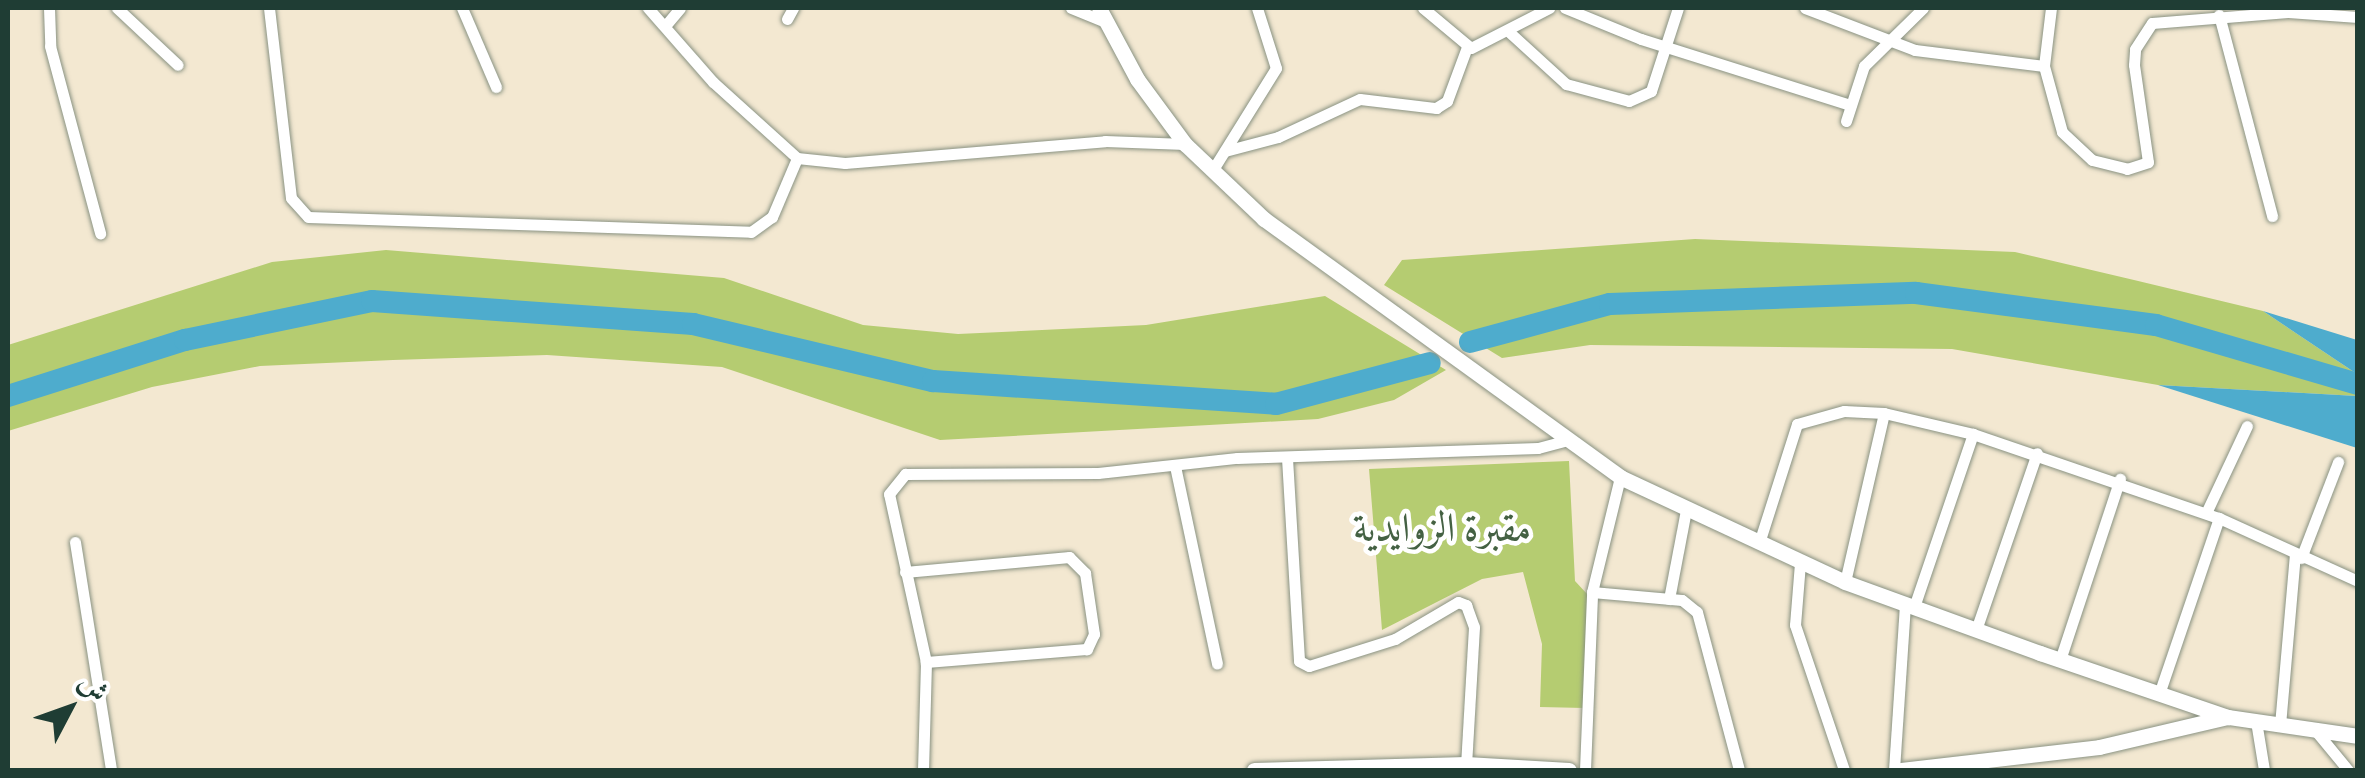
<!DOCTYPE html>
<html>
<head>
<meta charset="utf-8">
<style>
	body { margin:0 }
	#map { position:relative; width:2365px; height:778px; overflow:hidden; background:#f3e8d1; font-family:"IM FELL DW Pica",Amiri,serif }
	div>[style] { position:absolute }
	.green>* { inset:0; background:#b5cc71 }
	.water>* { inset:0; background:#4eaccd }
	.river>* { height:22px; margin:-11px; padding:0 11px; transform-origin:11px; border-radius:11px; background:#4eaccd }
	.roads { filter:drop-shadow(0 0 2px #899282) drop-shadow(0 0 2px #899282) }
	.street>* { height:11px; margin:-5.5px; padding:0 5.5px; transform-origin:5.5px; border-radius:5.5px; background:#fff }
	.secondary>* { height:15px; margin:-7.5px; padding:0 7.5px; transform-origin:7.5px; border-radius:7.5px; background:#fff }
	span { translate:-50% -50%; white-space:nowrap; text-align:center; line-height:1.15; -webkit-text-stroke:9px #fff; paint-order:stroke }
	.park-label { font-size:40px; color:#446143 }
	.frame { position:absolute; inset:0; border:10px solid #1f3d34; pointer-events:none }
	.north { position:absolute; left:20px; top:658px; width:100px; height:100px; -webkit-text-stroke:8px #fff; paint-order:stroke; rotate:49deg; font-size:28px; font-weight:700; line-height:40px; text-align:center; color:#1f3d34 }
	.north::after { content:''; display:block; margin:auto; width:35px; height:45px; background:#1f3d34; clip-path:polygon(50% 0,100% 100%,50% 72%,0 100%) }
</style>
</head>
<body>
<div id="map">
	<div class="green">
		<i style="clip-path:polygon(1695px 239px,2015px 252px,2134px 280px,2263px 311px,2357px 374px,2357px 396px,2158px 385px,1952px 349px,1590px 345px,1502px 358px,1384px 285px,1402px 260px)"></i>
		<i style="clip-path:polygon(386px 250px,724px 278px,863px 325px,958px 334px,1146px 325px,1325px 296px,1446px 370px,1394px 400px,1318px 419px,940px 440px,722px 367px,547px 355px,393px 360px,260px 366px,152px 387px,8px 431px,8px 345px,272px 262px)"></i>
		<i style="clip-path:polygon(1569px 461px,1575px 581px,1588px 595px,1585px 708px,1540px 707px,1542px 644px,1523px 572px,1482px 579px,1382px 630px,1369px 469px)"></i>
	</div>
	<div class="water">
		<i style="clip-path:polygon(2263px 311px,2357px 340px,2357px 374px)"></i>
		<i style="clip-path:polygon(2158px 385px,2357px 396px,2357px 448px)"></i>
	</div>
	<div class="river">
		<i style="left:1470px;top:342px;width:145px;rotate:-15.2deg"></i>
		<i style="left:1610px;top:304px;width:306px;rotate:-2.1deg"></i>
		<i style="left:1916px;top:293px;width:242px;rotate:7.6deg"></i>
		<i style="left:2156px;top:325px;width:210px;rotate:16.3deg"></i>
		<i style="left:8px;top:396px;width:186px;rotate:-17.6deg"></i>
		<i style="left:185px;top:340px;width:191px;rotate:-11.8deg"></i>
		<i style="left:372px;top:301px;width:322px;rotate:4.1deg"></i>
		<i style="left:693px;top:324px;width:247px;rotate:13.4deg"></i>
		<i style="left:933px;top:381px;width:344px;rotate:3.8deg"></i>
		<i style="left:1276px;top:404px;width:159px;rotate:-14.9deg"></i>
	</div>
	<div class="roads">
		<div class="street">
			<i style="left:49px;top:8px;width:38px;rotate:88deg"></i>
			<i style="left:50px;top:46px;width:194px;rotate:75deg"></i>
			<i style="left:117px;top:8px;width:83px;rotate:43.1deg"></i>
			<i style="left:269px;top:8px;width:191px;rotate:83.4deg"></i>
			<i style="left:291px;top:198px;width:25px;rotate:48deg"></i>
			<i style="left:308px;top:217px;width:443px;rotate:1.9deg"></i>
			<i style="left:751px;top:232px;width:26px;rotate:-36deg"></i>
			<i style="left:772px;top:217px;width:64px;rotate:-67deg"></i>
			<i style="left:462px;top:8px;width:86px;rotate:66.7deg"></i>
			<i style="left:648px;top:8px;width:98px;rotate:48.7deg"></i>
			<i style="left:713px;top:82px;width:113px;rotate:42.1deg"></i>
			<i style="left:797px;top:158px;width:48px;rotate:5.9deg"></i>
			<i style="left:845px;top:163px;width:261px;rotate:-4.8deg"></i>
			<i style="left:1105px;top:141px;width:80px;rotate:2.1deg"></i>
			<i style="left:1071px;top:8px;width:35px;rotate:22deg"></i>
			<i style="left:1423px;top:8px;width:62px;rotate:39.8deg"></i>
			<i style="left:1471px;top:48px;width:88px;rotate:-27.1deg"></i>
			<i style="left:1565px;top:8px;width:82px;rotate:22.2deg"></i>
			<i style="left:1641px;top:39px;width:216px;rotate:17.5deg"></i>
			<i style="left:1805px;top:8px;width:118px;rotate:20.9deg"></i>
			<i style="left:1915px;top:50px;width:130px;rotate:7.1deg"></i>
			<i style="left:2051px;top:8px;width:58px;rotate:96.9deg"></i>
			<i style="left:2044px;top:66px;width:68px;rotate:74.7deg"></i>
			<i style="left:2062px;top:132px;width:41px;rotate:43deg"></i>
			<i style="left:2092px;top:160px;width:36px;rotate:14deg"></i>
			<i style="left:2127px;top:169px;width:22px;rotate:-18deg"></i>
			<i style="left:2148px;top:162px;width:98px;rotate:-98.2deg"></i>
			<i style="left:2134px;top:65px;width:16px;rotate:-86deg"></i>
			<i style="left:2135px;top:49px;width:31px;rotate:-57deg"></i>
			<i style="left:2152px;top:23px;width:136px;rotate:-4.6deg"></i>
			<i style="left:2288px;top:12px;width:70px;rotate:4.1deg"></i>
			<i style="left:2219px;top:15px;width:208px;rotate:75.2deg"></i>
			<i style="left:787px;top:19px;width:13px;rotate:-61deg"></i>
			<i style="left:665px;top:26px;width:23px;rotate:-50deg"></i>
			<i style="left:1508px;top:31px;width:79px;rotate:42.4deg"></i>
			<i style="left:1566px;top:84px;width:65px;rotate:15.1deg"></i>
			<i style="left:1629px;top:101px;width:24px;rotate:-24deg"></i>
			<i style="left:1651px;top:91px;width:87px;rotate:-72deg"></i>
			<i style="left:1846px;top:121px;width:58px;rotate:-71.9deg"></i>
			<i style="left:1864px;top:66px;width:83px;rotate:-44.5deg"></i>
			<i style="left:1225px;top:151px;width:55px;rotate:-14.8deg"></i>
			<i style="left:1278px;top:137px;width:90px;rotate:-24.9deg"></i>
			<i style="left:1360px;top:99px;width:77px;rotate:6.8deg"></i>
			<i style="left:1436px;top:108px;width:13px;rotate:-32deg"></i>
			<i style="left:1447px;top:101px;width:58px;rotate:-69.7deg"></i>
			<i style="left:1212px;top:171px;width:121px;rotate:-58.1deg"></i>
			<i style="left:1276px;top:68px;width:63px;rotate:-107.6deg"></i>
			<i style="left:1287px;top:458px;width:203px;rotate:86.6deg"></i>
			<i style="left:1299px;top:661px;width:11px;rotate:27deg"></i>
			<i style="left:1309px;top:666px;width:90px;rotate:-17.4deg"></i>
			<i style="left:1395px;top:639px;width:73px;rotate:-30.4deg"></i>
			<i style="left:1458px;top:602px;width:9px;rotate:21deg"></i>
			<i style="left:1466px;top:605px;width:23px;rotate:70deg"></i>
			<i style="left:1474px;top:627px;width:137px;rotate:93.3deg"></i>
			<i style="left:1175px;top:466px;width:202px;rotate:78deg"></i>
			<i style="left:2206px;top:513px;width:96px;rotate:-64.8deg"></i>
			<i style="left:75px;top:542px;width:231px;rotate:81deg"></i>
			<i style="left:1759px;top:543px;width:125px;rotate:-72.3deg"></i>
			<i style="left:1797px;top:424px;width:49px;rotate:-15.5deg"></i>
			<i style="left:1844px;top:411px;width:40px;rotate:2.9deg"></i>
			<i style="left:1884px;top:413px;width:91px;rotate:13.3deg"></i>
			<i style="left:1973px;top:434px;width:260px;rotate:18.9deg"></i>
			<i style="left:2301px;top:558px;width:103px;rotate:-68.9deg"></i>
			<i style="left:1800px;top:563px;width:62px;rotate:94.6deg"></i>
			<i style="left:1795px;top:625px;width:153px;rotate:71.3deg"></i>
			<i style="left:905px;top:572px;width:165px;rotate:-5.2deg"></i>
			<i style="left:1069px;top:557px;width:23px;rotate:45deg"></i>
			<i style="left:1085px;top:573px;width:62px;rotate:81.6deg"></i>
			<i style="left:1094px;top:634px;width:17px;rotate:115deg"></i>
			<i style="left:1087px;top:649px;width:162px;rotate:175.4deg"></i>
			<i style="left:1845px;top:582px;width:173px;rotate:-77deg"></i>
			<i style="left:1592px;top:592px;width:90px;rotate:5.1deg"></i>
			<i style="left:1682px;top:600px;width:19px;rotate:39deg"></i>
			<i style="left:1697px;top:612px;width:163px;rotate:75.1deg"></i>
			<i style="left:1669px;top:599px;width:91px;rotate:-79.2deg"></i>
			<i style="left:1914px;top:607px;width:183px;rotate:-71.2deg"></i>
			<i style="left:1976px;top:630px;width:187px;rotate:-71deg"></i>
			<i style="left:2060px;top:660px;width:191px;rotate:-71.7deg"></i>
			<i style="left:2159px;top:694px;width:186px;rotate:-71.2deg"></i>
			<i style="left:2219px;top:518px;width:153px;rotate:24.4deg"></i>
			<i style="left:2256px;top:721px;width:50px;rotate:80.7deg"></i>
			<i style="left:2280px;top:725px;width:171px;rotate:-85deg"></i>
			<i style="left:2315px;top:730px;width:52px;rotate:50.5deg"></i>
			<i style="left:923px;top:770px;width:108px;rotate:-88.4deg"></i>
			<i style="left:926px;top:662px;width:172px;rotate:-102.4deg"></i>
			<i style="left:889px;top:494px;width:26px;rotate:-51deg"></i>
			<i style="left:905px;top:474px;width:193px;rotate:-0.3deg"></i>
			<i style="left:1098px;top:473px;width:140px;rotate:-6.2deg"></i>
			<i style="left:1237px;top:458px;width:301px;rotate:-1.9deg"></i>
			<i style="left:1538px;top:448px;width:31px;rotate:-15deg"></i>
			<i style="left:1585px;top:770px;width:178px;rotate:-87.7deg"></i>
			<i style="left:1592px;top:592px;width:118px;rotate:-76.3deg"></i>
			<i style="left:1894px;top:770px;width:165px;rotate:-86.2deg"></i>
		</div>
		<div class="secondary">
			<i style="left:1099px;top:8px;width:81px;rotate:61.8deg"></i>
			<i style="left:1137px;top:79px;width:81px;rotate:53.6deg"></i>
			<i style="left:1185px;top:144px;width:109px;rotate:43.5deg"></i>
			<i style="left:1264px;top:219px;width:440px;rotate:35.9deg"></i>
			<i style="left:1620px;top:477px;width:248px;rotate:25deg"></i>
			<i style="left:1845px;top:582px;width:208px;rotate:20deg"></i>
			<i style="left:2040px;top:653px;width:199px;rotate:18.8deg"></i>
			<i style="left:2228px;top:717px;width:131px;rotate:8.3deg"></i>
			<i style="left:1254px;top:770px;width:212px;rotate:-1.6deg"></i>
			<i style="left:1466px;top:764px;width:103px;rotate:3.3deg"></i>
			<i style="left:1901px;top:770px;width:199px;rotate:-6.6deg"></i>
			<i style="left:2099px;top:747px;width:131px;rotate:-13.2deg"></i>
		</div>
	</div>
	<div class="park-label">
		<span style="left:1442px;top:530px">مقبرة الزوايدية</span>
	</div>
	<div class="frame"></div>
	<div class="north">ش</div>
</div>
</body>
</html>
